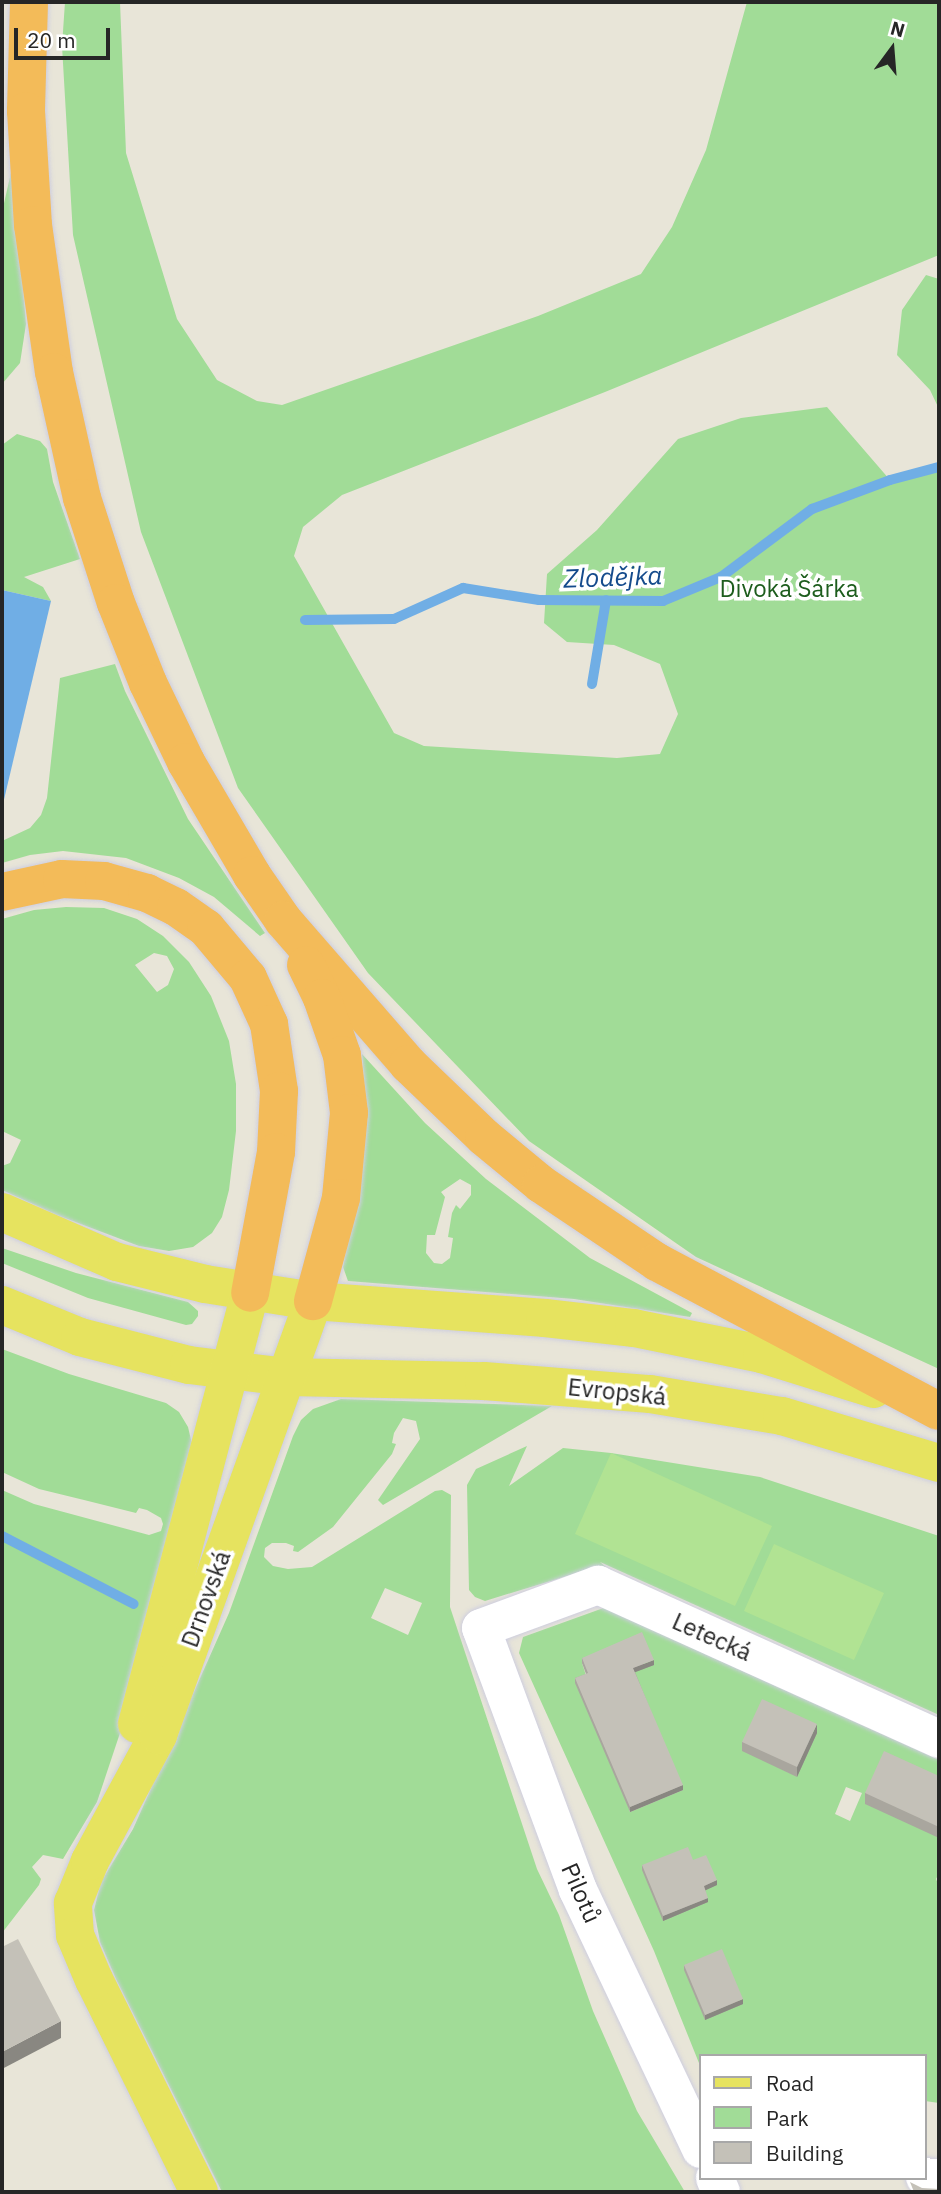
<!DOCTYPE html>
<html>
<head>
<meta charset="utf-8">
<style>
	body { margin:0 }
	#map { position:relative; width:941px; height:2194px; overflow:hidden; background:#e8e5d8; font-family:"IBM Plex Sans",sans-serif }
	div>[style] { position:absolute }
	.green>* { inset:0; background:#a1dc97 }
	.pitch>* { inset:0; background:#b1e393 }
	.water>* { inset:0; background:#70aee5 }
	.stream>* { height:10px; margin:-5px; padding:0 5px; transform-origin:5px; border-radius:5px; background:#70aee5 }
	.roads { filter:drop-shadow(0 0 2px #cecedf) drop-shadow(0 0 2px #cecedf) }
	.minor>* { height:38px; margin:-19px; padding:0 19px; transform-origin:19px; border-radius:19px; background:#fff }
	.major>* { height:38px; margin:-19px; padding:0 19px; transform-origin:19px; border-radius:19px; background:#e6e35f }
	.highway>* { height:38px; margin:-19px; padding:0 19px; transform-origin:19px; border-radius:19px; background:#f3bb59 }
	.wall>* { inset:0; background:#a9a69e }
	.shaded-wall>* { inset:0; background:#898781 }
	.building>* { inset:0; background:#c4c1b8 }
	span { translate:-50% -50%; white-space:nowrap; text-align:center; line-height:1.15; -webkit-text-stroke:7px #fff; paint-order:stroke }
	.park-label { font-size:24px; color:#1d5d1d }
	.street-label { font-size:24px; color:#262626 }
	.water-label { font-size:26px; color:#154b8c; font-style:italic }
	.frame { position:absolute; inset:0; border:4px solid #262626; pointer-events:none }
	.legend { position:absolute; left:699px; top:2054px; width:228px; height:126px; box-sizing:border-box; background:#fff; border:2px solid #a8a8a8; margin:0; padding:9px 12px; list-style:none; font-size:21px; color:#262626 }
	.legend li { display:flex; align-items:center; gap:14px; height:35px }
	.legend b { width:35px; border:2px solid #a8a8a8 }
	.north { position:absolute; left:857px; top:14px; width:70px; height:70px; -webkit-text-stroke:5px #fff; paint-order:stroke; rotate:16deg; font-size:19px; font-weight:700; line-height:28px; text-align:center; color:#262626 }
	.north::after { content:''; display:block; margin:auto; width:24px; height:32px; background:#262626; clip-path:polygon(50% 0,100% 100%,50% 72%,0 100%) }
	.scale { position:absolute; left:14px; top:28px; width:96px; height:32px; box-sizing:border-box; border:4px solid #262626; border-top:0; padding-left:9px; font-size:21px; line-height:24px; white-space:nowrap; color:#262626; -webkit-text-stroke:5px #fff; paint-order:stroke }
</style>
</head>
<body>
<div id="map">
	<div class="green">
		<i style="clip-path:polygon(65px 2px,120px 2px,126px 153px,177px 319px,217px 380px,257px 401px,282px 405px,538px 316px,641px 274px,672px 227px,706px 150px,747px 2px,939px 2px,939px 255px,605px 392px,342px 495px,303px 527px,294px 556px,394px 733px,424px 746px,617px 758px,660px 754px,678px 714px,660px 664px,614px 645px,567px 642px,544px 623px,547px 574px,597px 530px,678px 439px,741px 418px,827px 407px,890px 480px,939px 467px,939px 1369px,696px 1257px,529px 1141px,368px 973px,238px 788px,141px 532px,73px 235px,62px 46px)"></i>
		<i style="clip-path:polygon(13px 164px,26px 324px,20px 363px,2px 384px,2px 212px)"></i>
		<i style="clip-path:polygon(926px 275px,939px 279px,939px 409px,930px 390px,897px 355px,902px 310px)"></i>
		<i style="clip-path:polygon(17px 434px,40px 441px,47px 449px,53px 482px,80px 559px,24px 577px,43px 587px,51px 601px,2px 590px,2px 445px)"></i>
		<i style="clip-path:polygon(115px 664px,125px 691px,188px 819px,265px 933px,260px 936px,214px 897px,179px 878px,126px 858px,63px 851px,30px 855px,2px 863px,2px 841px,30px 828px,41px 815px,47px 798px,60px 678px)"></i>
		<i style="clip-path:polygon(evenodd,66px 907px,104px 908px,137px 919px,163px 936px,189px 962px,211px 996px,229px 1041px,236px 1084px,236px 1131px,229px 1190px,222px 1217px,212px 1233px,193px 1247px,169px 1251px,139px 1246px,57px 1215px,2px 1190px,2px 1166px,10px 1163px,21px 1140px,2px 1131px,2px 919px,34px 910px,66px 907px,154px 953px,167px 956px,174px 969px,168px 985px,157px 992px,135px 965px,154px 953px)"></i>
		<i style="clip-path:polygon(evenodd,362px 1054px,425px 1123px,486px 1179px,590px 1258px,692px 1313px,690px 1317px,574px 1299px,348px 1281px,343px 1267px,357px 1193px,366px 1106px,362px 1054px,460px 1179px,471px 1185px,471px 1195px,460px 1209px,456px 1205px,452px 1213px,448px 1237px,453px 1238px,450px 1258px,442px 1264px,434px 1263px,426px 1253px,427px 1235px,435px 1235px,445px 1197px,441px 1192px,460px 1179px)"></i>
		<i style="clip-path:polygon(2px 1248px,76px 1273px,188px 1302px,198px 1311px,198px 1316px,192px 1324px,186px 1325px,88px 1298px,2px 1263px)"></i>
		<i style="clip-path:polygon(2px 1349px,69px 1374px,166px 1403px,179px 1412px,188px 1427px,192px 1444px,133px 1694px,97px 1802px,63px 1859px,43px 1855px,32px 1867px,41px 1879px,39px 1885px,2px 1933px,2px 1490px,34px 1504px,149px 1535px,161px 1531px,163px 1524px,161px 1518px,147px 1510px,139px 1508px,136px 1513px,84px 1500px,39px 1489px,2px 1472px)"></i>
		<i style="clip-path:polygon(evenodd,341px 1399px,552px 1406px,383px 1505px,378px 1500px,420px 1439px,416px 1421px,403px 1418px,394px 1433px,392px 1443px,396px 1444px,392px 1454px,333px 1527px,298px 1552px,293px 1551px,294px 1546px,286px 1543px,272px 1543px,265px 1548px,264px 1557px,273px 1566px,288px 1569px,312px 1567px,435px 1491px,442px 1490px,451px 1495px,450px 1607px,537px 1869px,559px 1915px,593px 2011px,637px 2111px,685px 2192px,222px 2192px,116px 1979px,100px 1942px,94px 1910px,101px 1882px,133px 1829px,229px 1613px,293px 1436px,301px 1420px,313px 1409px,341px 1399px,385px 1588px,422px 1603px,408px 1635px,371px 1618px,385px 1588px)"></i>
		<i style="clip-path:polygon(527px 1446px,509px 1486px,563px 1448px,611px 1453px,760px 1477px,939px 1536px,939px 1715px,600px 1562px,607px 1568px,593px 1568px,485px 1601px,475px 1597px,469px 1590px,467px 1485px,476px 1469px)"></i>
		<i style="clip-path:polygon(evenodd,609px 1606px,709px 1656px,939px 1760px,939px 1873px,936px 1879px,939px 1886px,939px 2103px,925px 2101px,925px 2056px,701px 2056px,701px 2068px,654px 1951px,519px 1653px,523px 1637px,609px 1606px,582px 1663px,683px 1790px,630px 1812px,582px 1663px,609px 1606px,846px 1787px,862px 1793px,850px 1821px,835px 1814px,846px 1787px)"></i>
	</div>
	<div class="pitch">
		<i style="clip-path:polygon(611px 1453px,772px 1526px,735px 1606px,575px 1534px)"></i>
		<i style="clip-path:polygon(774px 1544px,884px 1593px,854px 1660px,744px 1611px)"></i>
	</div>
	<div class="water">
		<i style="clip-path:polygon(2px 590px,51px 601px,2px 808px)"></i>
	</div>
	<div class="stream">
		<i style="left:305px;top:620px;width:89px;rotate:-0.6deg"></i>
		<i style="left:394px;top:619px;width:76px;rotate:-24.2deg"></i>
		<i style="left:463px;top:588px;width:77px;rotate:9deg"></i>
		<i style="left:539px;top:600px;width:124px;rotate:0.5deg"></i>
		<i style="left:663px;top:601px;width:63px;rotate:-22.5deg"></i>
		<i style="left:721px;top:577px;width:114px;rotate:-36.8deg"></i>
		<i style="left:812px;top:509px;width:83px;rotate:-20.4deg"></i>
		<i style="left:890px;top:480px;width:51px;rotate:-14.9deg"></i>
		<i style="left:592px;top:684px;width:85px;rotate:-80.5deg"></i>
		<i style="left:2px;top:1536px;width:148px;rotate:27.3deg"></i>
	</div>
	<div class="roads">
		<div class="minor">
			<i style="left:701px;top:2149px;width:287px;rotate:-115.4deg"></i>
			<i style="left:578px;top:1890px;width:279px;rotate:-110.3deg"></i>
			<i style="left:481px;top:1628px;width:125px;rotate:-20.2deg"></i>
			<i style="left:598px;top:1585px;width:374px;rotate:24.3deg"></i>
			<i style="left:925px;top:2177px;width:14px;rotate:8deg"></i>
			<i style="left:715px;top:2178px;width:15px;rotate:67deg"></i>
		</div>
		<div class="major">
			<i style="left:2px;top:1212px;width:125px;rotate:23.5deg"></i>
			<i style="left:117px;top:1262px;width:91px;rotate:14deg"></i>
			<i style="left:205px;top:1284px;width:109px;rotate:8.9deg"></i>
			<i style="left:313px;top:1301px;width:233px;rotate:4.2deg"></i>
			<i style="left:545px;top:1318px;width:90px;rotate:6.4deg"></i>
			<i style="left:634px;top:1328px;width:131px;rotate:11.5deg"></i>
			<i style="left:762px;top:1354px;width:117px;rotate:17.4deg"></i>
			<i style="left:2px;top:1305px;width:84px;rotate:22.3deg"></i>
			<i style="left:80px;top:1337px;width:113px;rotate:14.4deg"></i>
			<i style="left:189px;top:1365px;width:99px;rotate:7deg"></i>
			<i style="left:287px;top:1377px;width:197px;rotate:1.2deg"></i>
			<i style="left:484px;top:1381px;width:167px;rotate:4.5deg"></i>
			<i style="left:650px;top:1394px;width:134px;rotate:9.5deg"></i>
			<i style="left:782px;top:1416px;width:164px;rotate:16.7deg"></i>
			<i style="left:137px;top:1724px;width:446px;rotate:-75.3deg"></i>
			<i style="left:199px;top:2192px;width:237px;rotate:-116.3deg"></i>
			<i style="left:94px;top:1980px;width:49px;rotate:-112.9deg"></i>
			<i style="left:75px;top:1935px;width:32px;rotate:-94deg"></i>
			<i style="left:73px;top:1903px;width:45px;rotate:-68deg"></i>
			<i style="left:90px;top:1861px;width:143px;rotate:-61.6deg"></i>
			<i style="left:158px;top:1735px;width:461px;rotate:-70.3deg"></i>
		</div>
		<div class="highway">
			<i style="left:29px;top:2px;width:109px;rotate:91.6deg"></i>
			<i style="left:26px;top:111px;width:114px;rotate:86.5deg"></i>
			<i style="left:33px;top:225px;width:148px;rotate:81.9deg"></i>
			<i style="left:54px;top:372px;width:129px;rotate:77.5deg"></i>
			<i style="left:82px;top:498px;width:110px;rotate:72.1deg"></i>
			<i style="left:116px;top:603px;width:86px;rotate:68.2deg"></i>
			<i style="left:148px;top:683px;width:88px;rotate:64.3deg"></i>
			<i style="left:186px;top:762px;width:131px;rotate:59.7deg"></i>
			<i style="left:252px;top:875px;width:55px;rotate:55.4deg"></i>
			<i style="left:283px;top:920px;width:191px;rotate:49deg"></i>
			<i style="left:408px;top:1064px;width:105px;rotate:43.8deg"></i>
			<i style="left:484px;top:1137px;width:74px;rotate:39.5deg"></i>
			<i style="left:541px;top:1184px;width:140px;rotate:33.9deg"></i>
			<i style="left:657px;top:1262px;width:318px;rotate:27.9deg"></i>
			<i style="left:2px;top:892px;width:61px;rotate:-12.2deg"></i>
			<i style="left:62px;top:879px;width:42px;rotate:2.7deg"></i>
			<i style="left:104px;top:881px;width:45px;rotate:15.6deg"></i>
			<i style="left:147px;top:893px;width:32px;rotate:26deg"></i>
			<i style="left:176px;top:907px;width:37px;rotate:35deg"></i>
			<i style="left:206px;top:928px;width:65px;rotate:50deg"></i>
			<i style="left:248px;top:978px;width:51px;rotate:65.5deg"></i>
			<i style="left:269px;top:1024px;width:68px;rotate:81.5deg"></i>
			<i style="left:279px;top:1091px;width:61px;rotate:92.8deg"></i>
			<i style="left:276px;top:1152px;width:143px;rotate:100.4deg"></i>
			<i style="left:306px;top:965px;width:37px;rotate:64deg"></i>
			<i style="left:322px;top:998px;width:60px;rotate:70.7deg"></i>
			<i style="left:342px;top:1055px;width:58px;rotate:83.1deg"></i>
			<i style="left:349px;top:1113px;width:85px;rotate:95.4deg"></i>
			<i style="left:341px;top:1198px;width:107px;rotate:105.2deg"></i>
		</div>
	</div>
	<div class="wall">
		<i style="clip-path:polygon(582px 1658px,654px 1665px,635px 1672px,683px 1790px,630px 1812px,575px 1683px,575px 1678px,586px 1674px,582px 1663px)"></i>
		<i style="clip-path:polygon(817px 1733px,797px 1777px,742px 1751px,742px 1742px)"></i>
		<i style="clip-path:polygon(939px 1776px,939px 1838px,865px 1804px,865px 1793px)"></i>
		<i style="clip-path:polygon(693px 1860px,717px 1885px,705px 1890px,708px 1902px,663px 1921px,642px 1870px,642px 1865px)"></i>
		<i style="clip-path:polygon(684px 1965px,743px 2004px,705px 2020px,684px 1970px)"></i>
	</div>
	<div class="shaded-wall">
		<i style="clip-path:polygon(654px 1660px,654px 1665px,633px 1673px,633px 1668px)"></i>
		<i style="clip-path:polygon(817px 1724px,817px 1733px,797px 1777px,797px 1767px)"></i>
		<i style="clip-path:polygon(683px 1785px,683px 1790px,630px 1812px,630px 1807px)"></i>
		<i style="clip-path:polygon(717px 1880px,717px 1885px,704px 1891px,704px 1886px)"></i>
		<i style="clip-path:polygon(708px 1898px,708px 1902px,663px 1921px,663px 1916px)"></i>
		<i style="clip-path:polygon(743px 1999px,743px 2004px,705px 2020px,705px 2015px)"></i>
		<i style="clip-path:polygon(61px 2021px,61px 2038px,2px 2069px,2px 2052px)"></i>
	</div>
	<div class="building">
		<i style="clip-path:polygon(642px 1632px,654px 1660px,633px 1668px,683px 1785px,630px 1807px,575px 1678px,588px 1673px,582px 1658px)"></i>
		<i style="clip-path:polygon(762px 1699px,817px 1724px,797px 1767px,742px 1742px)"></i>
		<i style="clip-path:polygon(884px 1751px,939px 1776px,939px 1827px,865px 1793px)"></i>
		<i style="clip-path:polygon(688px 1847px,693px 1860px,706px 1855px,717px 1880px,704px 1886px,708px 1898px,663px 1916px,642px 1865px)"></i>
		<i style="clip-path:polygon(18px 1939px,61px 2021px,2px 2052px,2px 1947px)"></i>
		<i style="clip-path:polygon(722px 1949px,743px 1999px,705px 2015px,684px 1965px)"></i>
		<i style="clip-path:polygon(910px 2182px,922px 2188px,939px 2189px,939px 2192px,914px 2192px)"></i>
	</div>
	<div class="park-label">
		<span style="left:789px;top:589px">Divoká Šárka</span>
	</div>
	<div class="street-label">
		<span style="left:617px;top:1392px;rotate:6deg">Evropská</span>
		<span style="left:206px;top:1599px;rotate:-70deg">Drnovská</span>
		<span style="left:712px;top:1637px;rotate:24deg">Letecká</span>
		<span style="left:581px;top:1893px;rotate:66deg">Pilotů</span>
	</div>
	<div class="water-label">
		<span style="left:613px;top:577px;rotate:-2deg">Zlodějka</span>
	</div>
	<div class="frame"></div>
	<ul class="legend">
	<li><b style="height:9px;background:#e6e35f"></b>Road</li>
	<li><b style="height:19px;background:#a1dc97"></b>Park</li>
	<li><b style="height:19px;background:#c4c1b8"></b>Building</li>
	</ul>
	<div class="north">N</div>
	<div class="scale">20 m</div>
</div>
</body>
</html>
